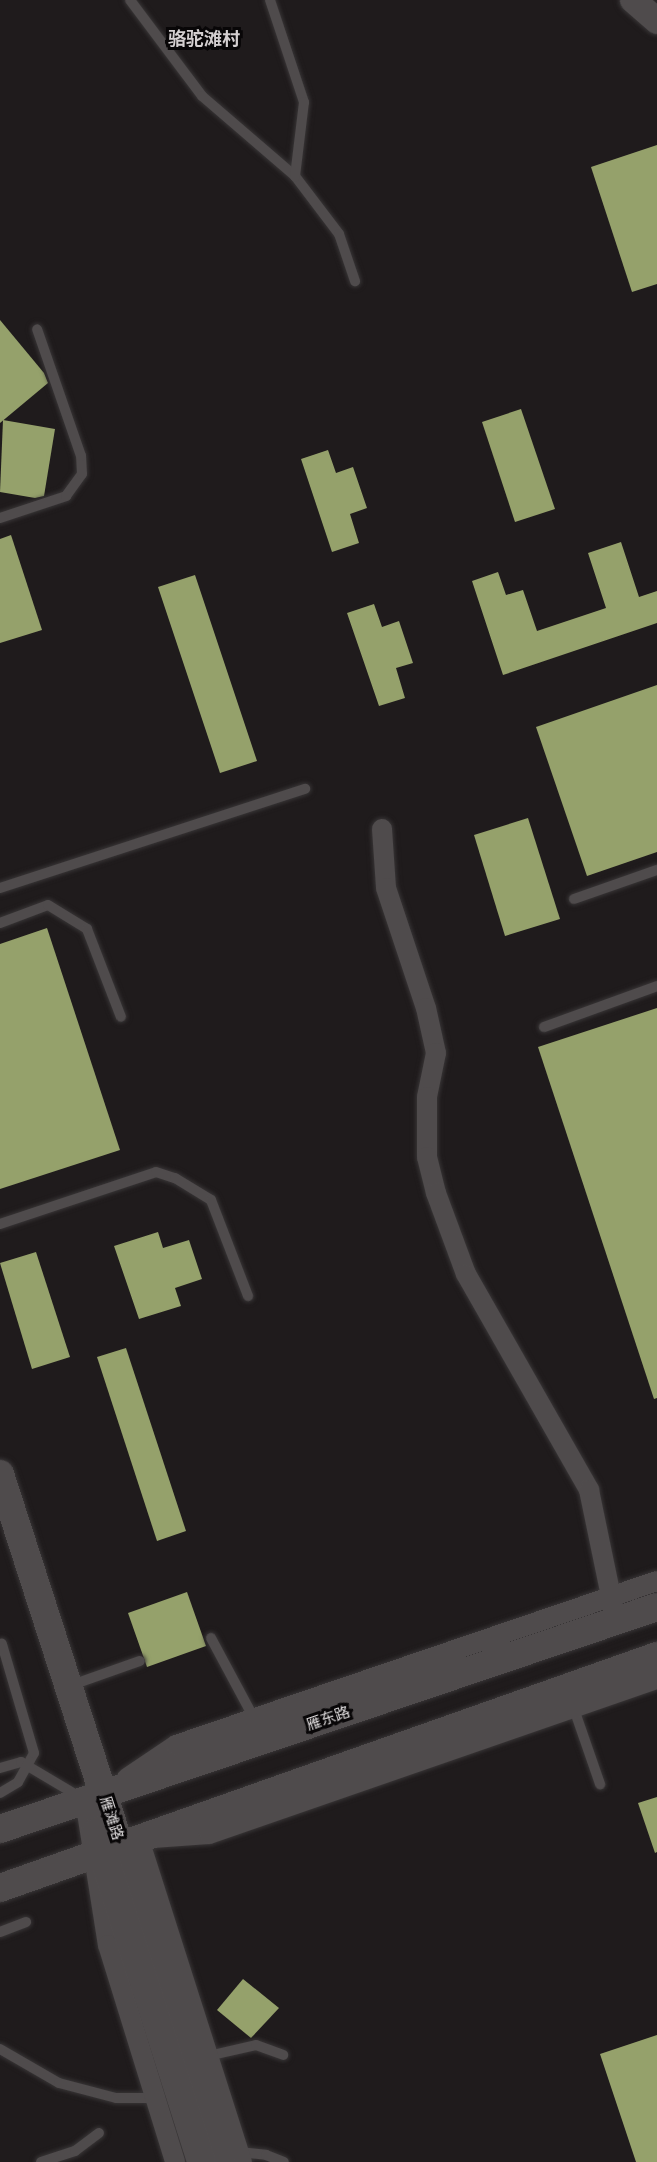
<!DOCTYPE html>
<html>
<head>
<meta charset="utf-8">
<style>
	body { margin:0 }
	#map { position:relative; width:657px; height:2162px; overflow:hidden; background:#1f1b1c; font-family:"Noto Serif","Noto Sans SC",serif }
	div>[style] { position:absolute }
	.building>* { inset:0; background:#95a16b }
	.roads { filter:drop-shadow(0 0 2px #383536) drop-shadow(0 0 2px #383536) }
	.service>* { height:10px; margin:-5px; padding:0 5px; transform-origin:5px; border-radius:5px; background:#4f4b4c }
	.minor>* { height:20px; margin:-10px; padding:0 10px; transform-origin:10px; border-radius:10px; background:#4f4b4c }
	.tertiary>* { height:26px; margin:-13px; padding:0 13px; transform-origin:13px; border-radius:13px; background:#4f4b4c }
	.secondary>* { height:28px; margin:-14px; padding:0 14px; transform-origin:14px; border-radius:14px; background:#4f4b4c }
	span { translate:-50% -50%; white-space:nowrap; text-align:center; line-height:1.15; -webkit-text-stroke:6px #080607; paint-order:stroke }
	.street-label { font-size:15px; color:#dddadb }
	.quarter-label { font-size:18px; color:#d4cfd0; font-weight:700 }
</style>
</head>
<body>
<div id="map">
	<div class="building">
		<i style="clip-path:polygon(657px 145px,657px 284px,632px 292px,591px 167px)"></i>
		<i style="clip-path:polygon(0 320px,44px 373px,48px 383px,0 423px)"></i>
		<i style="clip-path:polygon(521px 409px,555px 509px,515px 522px,482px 422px)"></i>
		<i style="clip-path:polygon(3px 420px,55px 429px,44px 496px,35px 498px,0 492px)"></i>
		<i style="clip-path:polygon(328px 450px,336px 473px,353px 467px,367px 508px,350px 514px,359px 543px,332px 552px,301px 459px)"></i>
		<i style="clip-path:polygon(11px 535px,42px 630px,0 643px,0 539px)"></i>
		<i style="clip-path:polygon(621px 542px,639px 597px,657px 591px,657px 623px,503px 675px,472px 581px,498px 572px,506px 595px,523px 590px,537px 631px,606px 608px,588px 553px)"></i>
		<i style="clip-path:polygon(195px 575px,257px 761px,220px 773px,158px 587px)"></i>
		<i style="clip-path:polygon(374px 604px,382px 627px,399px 621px,413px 663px,396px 668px,405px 698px,379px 706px,347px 613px)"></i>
		<i style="clip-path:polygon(657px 685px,657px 852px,587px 876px,536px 727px)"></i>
		<i style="clip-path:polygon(528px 818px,560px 919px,505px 936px,474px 835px)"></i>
		<i style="clip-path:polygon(47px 928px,120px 1150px,0 1189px,0 944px)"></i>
		<i style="clip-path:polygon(657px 1008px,657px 1398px,654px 1399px,538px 1047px)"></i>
		<i style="clip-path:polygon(158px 1232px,163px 1248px,189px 1240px,202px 1279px,175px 1288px,181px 1306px,139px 1319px,114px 1246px)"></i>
		<i style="clip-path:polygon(36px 1252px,70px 1357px,32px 1369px,0 1263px)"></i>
		<i style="clip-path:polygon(126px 1348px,186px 1531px,157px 1541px,97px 1357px)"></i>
		<i style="clip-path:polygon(187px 1592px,206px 1646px,147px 1667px,128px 1613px)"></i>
		<i style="clip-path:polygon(657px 1797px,657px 1852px,655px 1853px,638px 1803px)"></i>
		<i style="clip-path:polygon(243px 1979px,279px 2008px,251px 2038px,217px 2010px)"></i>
		<i style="clip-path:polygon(657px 2035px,657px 2162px,636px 2162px,600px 2054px)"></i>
	</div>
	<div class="roads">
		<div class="service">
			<i style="left:130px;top:0;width:120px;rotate:53.1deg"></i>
			<i style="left:202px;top:96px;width:123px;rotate:40.7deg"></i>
			<i style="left:295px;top:176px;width:73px;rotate:52.8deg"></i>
			<i style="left:339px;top:234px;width:50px;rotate:71.2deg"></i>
			<i style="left:270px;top:0;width:108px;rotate:71.6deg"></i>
			<i style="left:304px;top:102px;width:75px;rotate:96.9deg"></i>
			<i style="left:0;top:518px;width:70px;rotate:-18.4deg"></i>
			<i style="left:66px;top:496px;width:27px;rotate:-54deg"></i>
			<i style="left:82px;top:474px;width:18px;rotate:-93deg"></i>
			<i style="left:81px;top:456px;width:134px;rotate:-109.1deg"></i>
			<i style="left:0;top:888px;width:321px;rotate:-18deg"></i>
			<i style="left:574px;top:899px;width:88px;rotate:-19.3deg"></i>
			<i style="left:0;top:923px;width:51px;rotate:-20.6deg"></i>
			<i style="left:48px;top:905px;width:46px;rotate:31.6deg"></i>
			<i style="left:87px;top:929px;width:94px;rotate:68.9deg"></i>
			<i style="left:544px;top:1027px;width:120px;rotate:-19.9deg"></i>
			<i style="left:0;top:1224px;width:164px;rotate:-18.4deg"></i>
			<i style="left:156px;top:1172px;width:20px;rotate:18deg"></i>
			<i style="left:175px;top:1178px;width:42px;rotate:31.4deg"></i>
			<i style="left:211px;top:1200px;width:103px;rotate:68.9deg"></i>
			<i style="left:211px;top:1638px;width:93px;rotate:61.8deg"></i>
			<i style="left:69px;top:1686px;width:75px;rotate:-19.4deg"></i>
			<i style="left:573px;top:1706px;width:83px;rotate:70.9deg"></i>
			<i style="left:0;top:1768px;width:22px;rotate:-16deg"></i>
			<i style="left:21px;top:1762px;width:69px;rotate:30.7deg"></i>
			<i style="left:0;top:1793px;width:21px;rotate:-31deg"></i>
			<i style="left:18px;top:1782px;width:33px;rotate:-61deg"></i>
			<i style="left:34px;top:1753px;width:114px;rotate:-106.4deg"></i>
			<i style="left:0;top:1932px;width:28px;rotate:-21deg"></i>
			<i style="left:0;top:2049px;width:68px;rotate:30deg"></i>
			<i style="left:59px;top:2083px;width:59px;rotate:14.7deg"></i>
			<i style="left:116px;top:2098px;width:39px"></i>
			<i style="left:208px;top:2056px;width:49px;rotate:-12.9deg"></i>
			<i style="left:256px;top:2045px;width:29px;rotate:20deg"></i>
			<i style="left:239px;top:2152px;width:27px;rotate:6deg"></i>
			<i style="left:266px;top:2155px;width:19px;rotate:21deg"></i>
			<i style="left:41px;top:2162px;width:36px;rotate:-18deg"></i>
			<i style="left:75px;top:2151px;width:30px;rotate:-37deg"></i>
		</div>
		<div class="minor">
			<i style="left:382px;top:829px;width:59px;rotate:86.1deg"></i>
			<i style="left:386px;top:888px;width:126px;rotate:71.6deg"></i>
			<i style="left:426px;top:1008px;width:46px;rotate:77.5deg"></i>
			<i style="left:436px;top:1053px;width:45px;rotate:101.6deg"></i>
			<i style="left:427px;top:1097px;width:60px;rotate:90deg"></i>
			<i style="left:427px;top:1157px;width:37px;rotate:76deg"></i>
			<i style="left:436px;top:1193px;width:86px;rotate:69.7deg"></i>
			<i style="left:466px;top:1274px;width:249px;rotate:60.3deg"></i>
			<i style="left:589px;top:1490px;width:133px;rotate:78.3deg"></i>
			<i style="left:127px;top:1778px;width:59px;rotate:-34deg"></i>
			<i style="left:176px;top:1745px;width:508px;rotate:-18.83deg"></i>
			<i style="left:85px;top:1800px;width:147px;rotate:81deg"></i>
			<i style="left:108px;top:1945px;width:227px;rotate:72.8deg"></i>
			<i style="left:242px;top:2162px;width:339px;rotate:-107.7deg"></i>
			<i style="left:139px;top:1839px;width:70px;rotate:-4.1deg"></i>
			<i style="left:209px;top:1834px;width:474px;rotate:-19.1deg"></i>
		</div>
		<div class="tertiary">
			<i style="left:633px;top:0;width:32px;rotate:41deg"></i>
		</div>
		<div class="secondary">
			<i style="left:0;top:1474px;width:723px;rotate:72.12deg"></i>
			<i style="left:0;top:1829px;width:693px;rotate:-18.67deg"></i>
			<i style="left:96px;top:1832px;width:346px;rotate:72.3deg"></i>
			<i style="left:0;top:1888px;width:697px;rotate:-19.45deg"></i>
		</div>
	</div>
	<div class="street-label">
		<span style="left:328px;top:1718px;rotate:-19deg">雁东路</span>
		<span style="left:112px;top:1818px;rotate:72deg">雁滩路</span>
	</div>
	<div class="quarter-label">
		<span style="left:204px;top:38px">骆驼滩村</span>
	</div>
</div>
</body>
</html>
